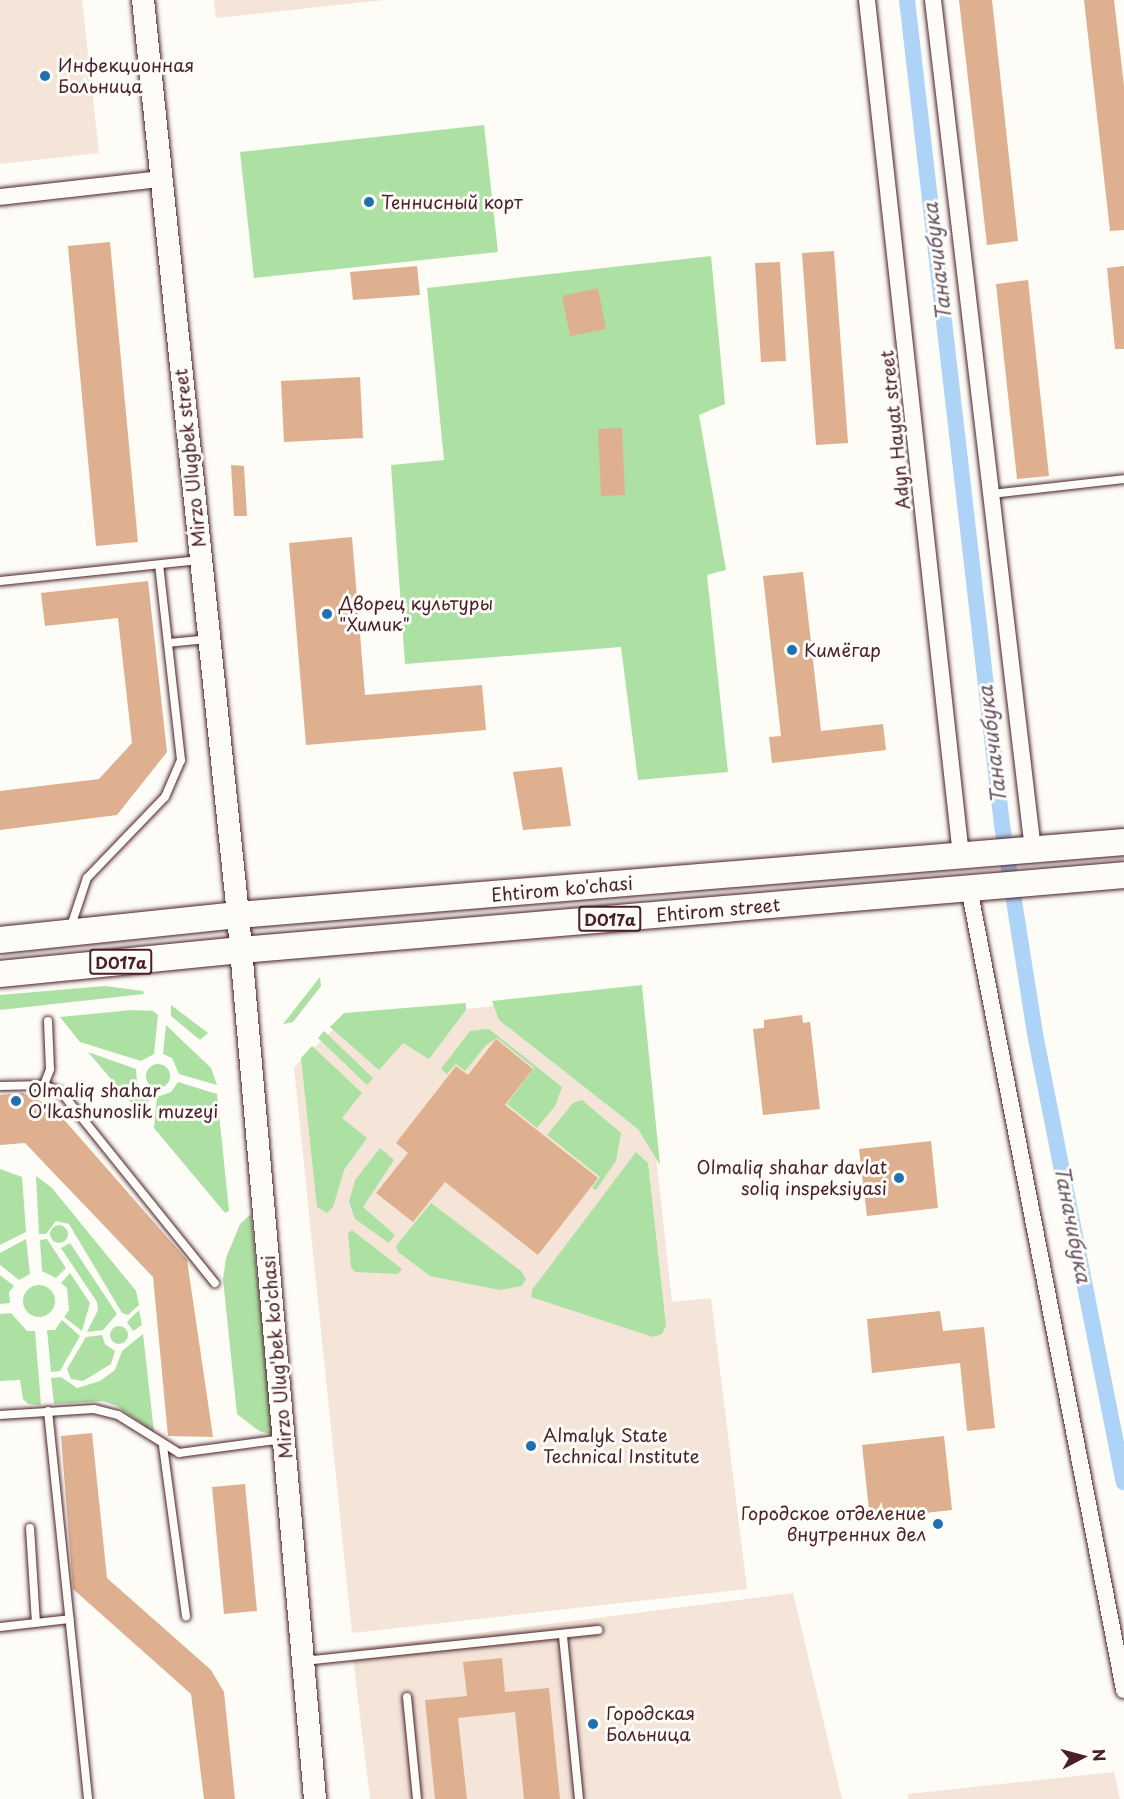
<!DOCTYPE html>
<html>
<head>
<meta charset="utf-8">
<style>
	body { margin:0 }
	#map { position:relative; width:1124px; height:1799px; overflow:hidden; background:#fdfcf7; font-family:"Playpen Sans",sans-serif }
	div>[style] { position:absolute }
	.built>* { inset:0; background:#f4e5d8 }
	.green>* { inset:0; background:#ace1a3 }
	.round { border-radius:50% }
	.canal>* { height:16px; margin:-8px; padding:0 8px; transform-origin:8px; border-radius:8px; background:#add3f6 }
	.building>* { inset:0; background:#deb08f }
	.roads { filter:drop-shadow(0 0 2px #4a1f2b) drop-shadow(0 0 2px #4a1f2b) }
	.lane>* { height:8px; margin:-4px; padding:0 4px; transform-origin:4px; border-radius:4px; background:#fdfcf7 }
	.street>* { height:16px; margin:-8px; padding:0 8px; transform-origin:8px; border-radius:8px; background:#fdfcf7 }
	.secondary>* { height:22px; margin:-11px; padding:0 11px; transform-origin:11px; border-radius:11px; background:#fdfcf7 }
	.primary>* { height:26px; margin:-13px; padding:0 13px; transform-origin:13px; border-radius:13px; background:#fdfcf7 }
	.dots>* { width:16px; height:16px; translate:-50% -50%; box-sizing:border-box; border:3px solid #fdfcf7; border-radius:50% }
	span { translate:-50% -50%; white-space:nowrap; text-align:center; line-height:1.15; -webkit-text-stroke:6px #fdfcf7; paint-order:stroke }
	.shield-label span { padding:2px 4px; background:#fdfcf7; border:2px solid; border-radius:4px; -webkit-text-stroke-width:0 }
	.shield-label { font-size:16px; color:#4a1f2b; font-weight:700 }
	.poi-label { font-size:18px; color:#4a1f2b }
	.left { translate:0 -50%; text-align:left }
	.right { translate:-100% -50%; text-align:right }
	.street-label { font-size:18px; color:#4a1f2b }
	.water-label { font-size:20px; color:#685568; font-style:italic }
	.north { position:absolute; left:1052px; top:1727px; width:60px; height:60px; -webkit-text-stroke:4px #fdfcf7; paint-order:stroke; rotate:84deg; font-size:16px; font-weight:700; line-height:24px; text-align:center; color:#4a1f2b }
	.north::after { content:''; display:block; margin:auto; width:21px; height:27px; background:#4a1f2b; clip-path:polygon(50% 0,100% 100%,50% 72%,0 100%) }
</style>
</head>
<body>
<div id="map">
	<div class="built">
		<i style="clip-path:polygon(0 0,82px 0,99px 153px,0 164px)"></i>
		<i style="clip-path:polygon(214px 0,384px 0,216px 18px)"></i>
		<i style="clip-path:polygon(638px 993px,672px 1302px,711px 1298px,747px 1589px,352px 1633px,294px 1067px,343px 1020px)"></i>
		<i style="clip-path:polygon(793px 1593px,842px 1799px,370px 1799px,352px 1649px)"></i>
		<i style="clip-path:polygon(1114px 1772px,1120px 1799px,908px 1799px,908px 1794px)"></i>
	</div>
	<div class="green">
		<i style="clip-path:polygon(484px 125px,498px 252px,254px 278px,240px 152px)"></i>
		<i style="clip-path:polygon(711px 256px,725px 404px,699px 415px,726px 570px,707px 575px,728px 772px,638px 780px,621px 647px,405px 664px,391px 465px,444px 460px,427px 288px)"></i>
		<i style="clip-path:polygon(320px 977px,321px 986px,293px 1022px,283px 1024px)"></i>
		<i style="clip-path:polygon(642px 985px,643px 996px,660px 1165px,638px 1129px,499px 1020px,492px 1001px)"></i>
		<i style="clip-path:polygon(105px 986px,143px 991px,144px 994px,0 1010px,0 995px)"></i>
		<i style="clip-path:polygon(466px 1003px,466px 1010px,429px 1059px,403px 1043px,379px 1070px,330px 1027px,344px 1013px)"></i>
		<i style="clip-path:polygon(171px 1005px,208px 1033px,200px 1040px,171px 1016px)"></i>
		<i style="clip-path:polygon(132px 1010px,153px 1011px,158px 1015px,154px 1054px,141px 1061px,80px 1042px,60px 1017px)"></i>
		<i style="clip-path:polygon(166px 1025px,211px 1068px,217px 1085px,179px 1074px,172px 1058px,163px 1054px)"></i>
		<i style="clip-path:polygon(489px 1029px,562px 1087px,555px 1106px,537px 1128px,507px 1104px,534px 1068px,497px 1038px,486px 1045px,465px 1071px,456px 1064px,447px 1074px,441px 1069px,470px 1031px)"></i>
		<i style="clip-path:polygon(324px 1031px,373px 1078px,367px 1085px,318px 1038px)"></i>
		<i style="clip-path:polygon(312px 1046px,362px 1093px,342px 1118px,367px 1138px,344px 1170px,333px 1207px,327px 1213px,317px 1207px,301px 1058px)"></i>
		<i style="clip-path:polygon(88px 1052px,136px 1069px,137px 1083px,149px 1095px,146px 1120px)"></i>
		<i class="round" style="left:146px;top:1064px;width:24px;height:24px"></i>
		<i style="clip-path:polygon(178px 1082px,217px 1094px,229px 1211px,225px 1213px,154px 1128px,157px 1097px,171px 1092px)"></i>
		<i style="clip-path:polygon(582px 1100px,621px 1133px,616px 1161px,596px 1190px,592px 1188px,600px 1177px,547px 1135px,573px 1103px)"></i>
		<i style="clip-path:polygon(380px 1148px,394px 1160px,363px 1207px,395px 1235px,389px 1243px,355px 1219px,349px 1202px,355px 1180px)"></i>
		<i style="clip-path:polygon(636px 1152px,648px 1163px,666px 1326px,662px 1334px,653px 1337px,531px 1297px,532px 1290px)"></i>
		<i style="clip-path:polygon(0 1169px,22px 1177px,26px 1232px,0 1245px)"></i>
		<i style="clip-path:polygon(36px 1176px,52px 1188px,136px 1291px,139px 1305px,128px 1315px,122px 1313px,69px 1224px,56px 1221px,46px 1234px,39px 1234px)"></i>
		<i style="clip-path:polygon(431px 1203px,521px 1271px,526px 1279px,522px 1286px,500px 1290px,430px 1276px,398px 1252px,396px 1246px)"></i>
		<i style="clip-path:polygon(251px 1214px,273px 1435px,259px 1431px,237px 1414px,223px 1279px,226px 1258px,240px 1224px)"></i>
		<i class="round" style="left:50px;top:1225px;width:18px;height:18px"></i>
		<i style="clip-path:polygon(352px 1230px,402px 1269px,398px 1274px,355px 1272px,351px 1267px,348px 1233px)"></i>
		<i style="clip-path:polygon(26px 1239px,30px 1274px,19px 1280px,0 1265px,0 1253px)"></i>
		<i style="clip-path:polygon(47px 1239px,66px 1268px,56px 1278px,42px 1271px,40px 1240px)"></i>
		<i style="clip-path:polygon(70px 1243px,117px 1314px,103px 1330px,87px 1332px,98px 1310px,97px 1302px,61px 1248px)"></i>
		<i style="clip-path:polygon(70px 1273px,90px 1303px,82px 1331px,64px 1317px,69px 1310px,67px 1288px,61px 1283px)"></i>
		<i style="clip-path:polygon(0 1275px,14px 1286px,9px 1292px,10px 1303px,0 1304px)"></i>
		<i class="round" style="left:23px;top:1285px;width:32px;height:32px"></i>
		<i style="clip-path:polygon(139px 1310px,142px 1325px,133px 1331px,127px 1322px)"></i>
		<i style="clip-path:polygon(11px 1313px,27px 1331px,35px 1331px,41px 1405px,28px 1404px,23px 1399px,20px 1380px,0 1381px,0 1314px)"></i>
		<i style="clip-path:polygon(62px 1320px,80px 1336px,60px 1371px,51px 1372px,47px 1330px,55px 1330px)"></i>
		<i class="round" style="left:110px;top:1326px;width:18px;height:18px"></i>
		<i style="clip-path:polygon(143px 1334px,154px 1432px,117px 1406px,103px 1401px,54px 1404px,51px 1378px,61px 1377px,77px 1388px,100px 1381px,115px 1370px,122px 1351px)"></i>
		<i style="clip-path:polygon(102px 1335px,105px 1344px,115px 1351px,111px 1364px,83px 1381px,71px 1379px,67px 1369px,86px 1337px)"></i>
	</div>
	<div class="canal">
		<i style="left:907px;top:0;width:830px;rotate:83.43deg"></i>
		<i style="left:1002px;top:825px;width:212px;rotate:81deg"></i>
		<i style="left:1035px;top:1034px;width:457px;rotate:78.8deg"></i>
	</div>
	<div class="building">
		<i style="clip-path:polygon(959px 0,992px 0,1018px 241px,987px 245px)"></i>
		<i style="clip-path:polygon(1084px 0,1114px 0,1124px 86px,1124px 230px,1110px 231px)"></i>
		<i style="clip-path:polygon(110px 242px,138px 542px,96px 546px,68px 246px)"></i>
		<i style="clip-path:polygon(834px 251px,848px 443px,816px 445px,802px 253px)"></i>
		<i style="clip-path:polygon(780px 262px,786px 361px,761px 362px,755px 263px)"></i>
		<i style="clip-path:polygon(417px 266px,420px 295px,353px 300px,350px 272px)"></i>
		<i style="clip-path:polygon(1124px 266px,1124px 349px,1115px 349px,1107px 268px)"></i>
		<i style="clip-path:polygon(1028px 280px,1049px 476px,1017px 479px,996px 284px)"></i>
		<i style="clip-path:polygon(598px 288px,606px 329px,570px 336px,562px 296px)"></i>
		<i style="clip-path:polygon(360px 377px,363px 438px,284px 442px,281px 381px)"></i>
		<i style="clip-path:polygon(622px 428px,625px 495px,601px 496px,598px 429px)"></i>
		<i style="clip-path:polygon(231px 465px,244px 466px,247px 516px,234px 516px)"></i>
		<i style="clip-path:polygon(352px 537px,365px 695px,482px 685px,486px 730px,306px 745px,289px 543px)"></i>
		<i style="clip-path:polygon(803px 572px,821px 731px,883px 724px,886px 750px,772px 763px,769px 737px,781px 736px,763px 576px)"></i>
		<i style="clip-path:polygon(148px 581px,167px 752px,117px 815px,0 830px,0 791px,99px 779px,132px 743px,118px 618px,45px 626px,41px 593px)"></i>
		<i style="clip-path:polygon(562px 767px,571px 826px,523px 830px,513px 772px)"></i>
		<i style="clip-path:polygon(802px 1015px,803px 1023px,810px 1022px,820px 1109px,763px 1115px,753px 1029px,764px 1028px,764px 1020px)"></i>
		<i style="clip-path:polygon(496px 1039px,533px 1069px,505px 1105px,598px 1178px,538px 1255px,445px 1182px,413px 1222px,376px 1193px,408px 1153px,396px 1143px,456px 1066px,468px 1075px)"></i>
		<i style="clip-path:polygon(23px 1093px,53px 1107px,187px 1260px,213px 1437px,168px 1436px,153px 1277px,25px 1143px,0 1145px,0 1095px)"></i>
		<i style="clip-path:polygon(931px 1141px,938px 1208px,867px 1216px,859px 1149px)"></i>
		<i style="clip-path:polygon(940px 1311px,943px 1331px,984px 1327px,995px 1428px,967px 1431px,960px 1363px,872px 1373px,867px 1319px)"></i>
		<i style="clip-path:polygon(92px 1433px,107px 1578px,211px 1670px,224px 1692px,235px 1799px,204px 1799px,191px 1694px,73px 1589px,61px 1436px)"></i>
		<i style="clip-path:polygon(944px 1436px,952px 1510px,870px 1519px,862px 1445px)"></i>
		<i style="clip-path:polygon(245px 1484px,257px 1611px,224px 1614px,212px 1487px)"></i>
		<i style="clip-path:polygon(502px 1658px,505px 1692px,549px 1688px,560px 1799px,524px 1799px,515px 1712px,458px 1718px,467px 1799px,435px 1799px,425px 1700px,467px 1696px,463px 1662px)"></i>
	</div>
	<div class="roads">
		<div class="lane">
			<i style="left:991px;top:494px;width:134px;rotate:-6.4deg"></i>
			<i style="left:0;top:581px;width:201px;rotate:-6deg"></i>
			<i style="left:168px;top:643px;width:41px;rotate:-5.6deg"></i>
			<i style="left:70px;top:929px;width:54px;rotate:-71.6deg"></i>
			<i style="left:87px;top:878px;width:112px;rotate:-46.1deg"></i>
			<i style="left:165px;top:797px;width:40px;rotate:-66.6deg"></i>
			<i style="left:181px;top:760px;width:196px;rotate:-96.4deg"></i>
			<i style="left:44px;top:1085px;width:17px;rotate:-69deg"></i>
			<i style="left:50px;top:1069px;width:48px;rotate:-92.4deg"></i>
			<i style="left:0;top:1086px;width:44px;rotate:-1.3deg"></i>
			<i style="left:44px;top:1085px;width:20px;rotate:24deg"></i>
			<i style="left:62px;top:1093px;width:244px;rotate:51.2deg"></i>
			<i style="left:48px;top:1411px;width:390px;rotate:84.1deg"></i>
			<i style="left:0;top:1415px;width:94px;rotate:-3.7deg"></i>
			<i style="left:94px;top:1409px;width:25px;rotate:14deg"></i>
			<i style="left:118px;top:1415px;width:72px;rotate:31.9deg"></i>
			<i style="left:179px;top:1453px;width:105px;rotate:-7.7deg"></i>
			<i style="left:163px;top:1446px;width:172px;rotate:82.3deg"></i>
			<i style="left:30px;top:1528px;width:95px;rotate:86.4deg"></i>
			<i style="left:0;top:1627px;width:70px;rotate:-6.5deg"></i>
			<i style="left:563px;top:1636px;width:164px;rotate:84.4deg"></i>
			<i style="left:303px;top:1661px;width:297px;rotate:-6deg"></i>
			<i style="left:407px;top:1697px;width:102px;rotate:84.4deg"></i>
		</div>
		<div class="street">
			<i style="left:867px;top:0;width:861px;rotate:83.73deg"></i>
			<i style="left:933px;top:0;width:856px;rotate:83.29deg"></i>
			<i style="left:0;top:197px;width:161px;rotate:-6.4deg"></i>
			<i style="left:969px;top:888px;width:817px;rotate:79.06deg"></i>
		</div>
		<div class="secondary">
			<i style="left:143px;top:0;width:920px;rotate:84.07deg"></i>
			<i style="left:238px;top:915px;width:887px;rotate:85.02deg"></i>
		</div>
		<div class="primary">
			<i style="left:0;top:940px;width:239px;rotate:-6deg"></i>
			<i style="left:238px;top:915px;width:889px;rotate:-4.71deg"></i>
			<i style="left:0;top:974px;width:242px;rotate:-5.7deg"></i>
			<i style="left:241px;top:950px;width:886px;rotate:-4.85deg"></i>
		</div>
	</div>
	<div class="dots">
		<i style="left:45px;top:76px;background:#1f6fb2"></i>
		<i style="left:369px;top:202px;background:#1f6fb2"></i>
		<i style="left:327px;top:614px;background:#1f6fb2"></i>
		<i style="left:792px;top:650px;background:#1f6fb2"></i>
		<i style="left:16px;top:1101px;background:#1f6fb2"></i>
		<i style="left:899px;top:1178px;background:#1f6fb2"></i>
		<i style="left:531px;top:1446px;background:#1f6fb2"></i>
		<i style="left:938px;top:1524px;background:#1f6fb2"></i>
		<i style="left:593px;top:1724px;background:#1f6fb2"></i>
	</div>
	<div class="shield-label">
		<span style="left:610px;top:919px">D017a</span>
		<span style="left:121px;top:962px">D017a</span>
	</div>
	<div class="poi-label">
		<span class="left" style="left:58px;top:76px">Инфекционная<br>Больница</span>
		<span class="left" style="left:381px;top:202px">Теннисный корт</span>
		<span class="left" style="left:339px;top:614px">Дворец культуры<br>"Химик"</span>
		<span class="left" style="left:804px;top:650px">Кимёгар</span>
		<span class="left" style="left:28px;top:1101px">Olmaliq shahar<br>O'lkashunoslik muzeyi</span>
		<span class="right" style="left:887px;top:1178px">Olmaliq shahar davlat<br>soliq inspeksiyasi</span>
		<span class="left" style="left:543px;top:1446px">Almalyk State<br>Technical Institute</span>
		<span class="right" style="left:926px;top:1524px">Городское отделение<br>внутренних дел</span>
		<span class="left" style="left:606px;top:1724px">Городская<br>Больница</span>
	</div>
	<div class="street-label">
		<span style="left:895px;top:430px;rotate:-96deg">Adyn Hayat street</span>
		<span style="left:190px;top:458px;rotate:-96deg">Mirzo Ulugbek street</span>
		<span style="left:562px;top:889px;rotate:-5deg">Ehtirom ko'chasi</span>
		<span style="left:718px;top:910px;rotate:-5deg">Ehtirom street</span>
		<span style="left:277px;top:1357px;rotate:-95deg">Mirzo Ulug'bek ko'chasi</span>
	</div>
	<div class="water-label">
		<span style="left:937px;top:262px;rotate:-97deg">Таначибука</span>
		<span style="left:992px;top:745px;rotate:-97deg">Таначибука</span>
		<span style="left:1073px;top:1224px;rotate:79deg">Таначибука</span>
	</div>
	<div class="north">N</div>
</div>
</body>
</html>
